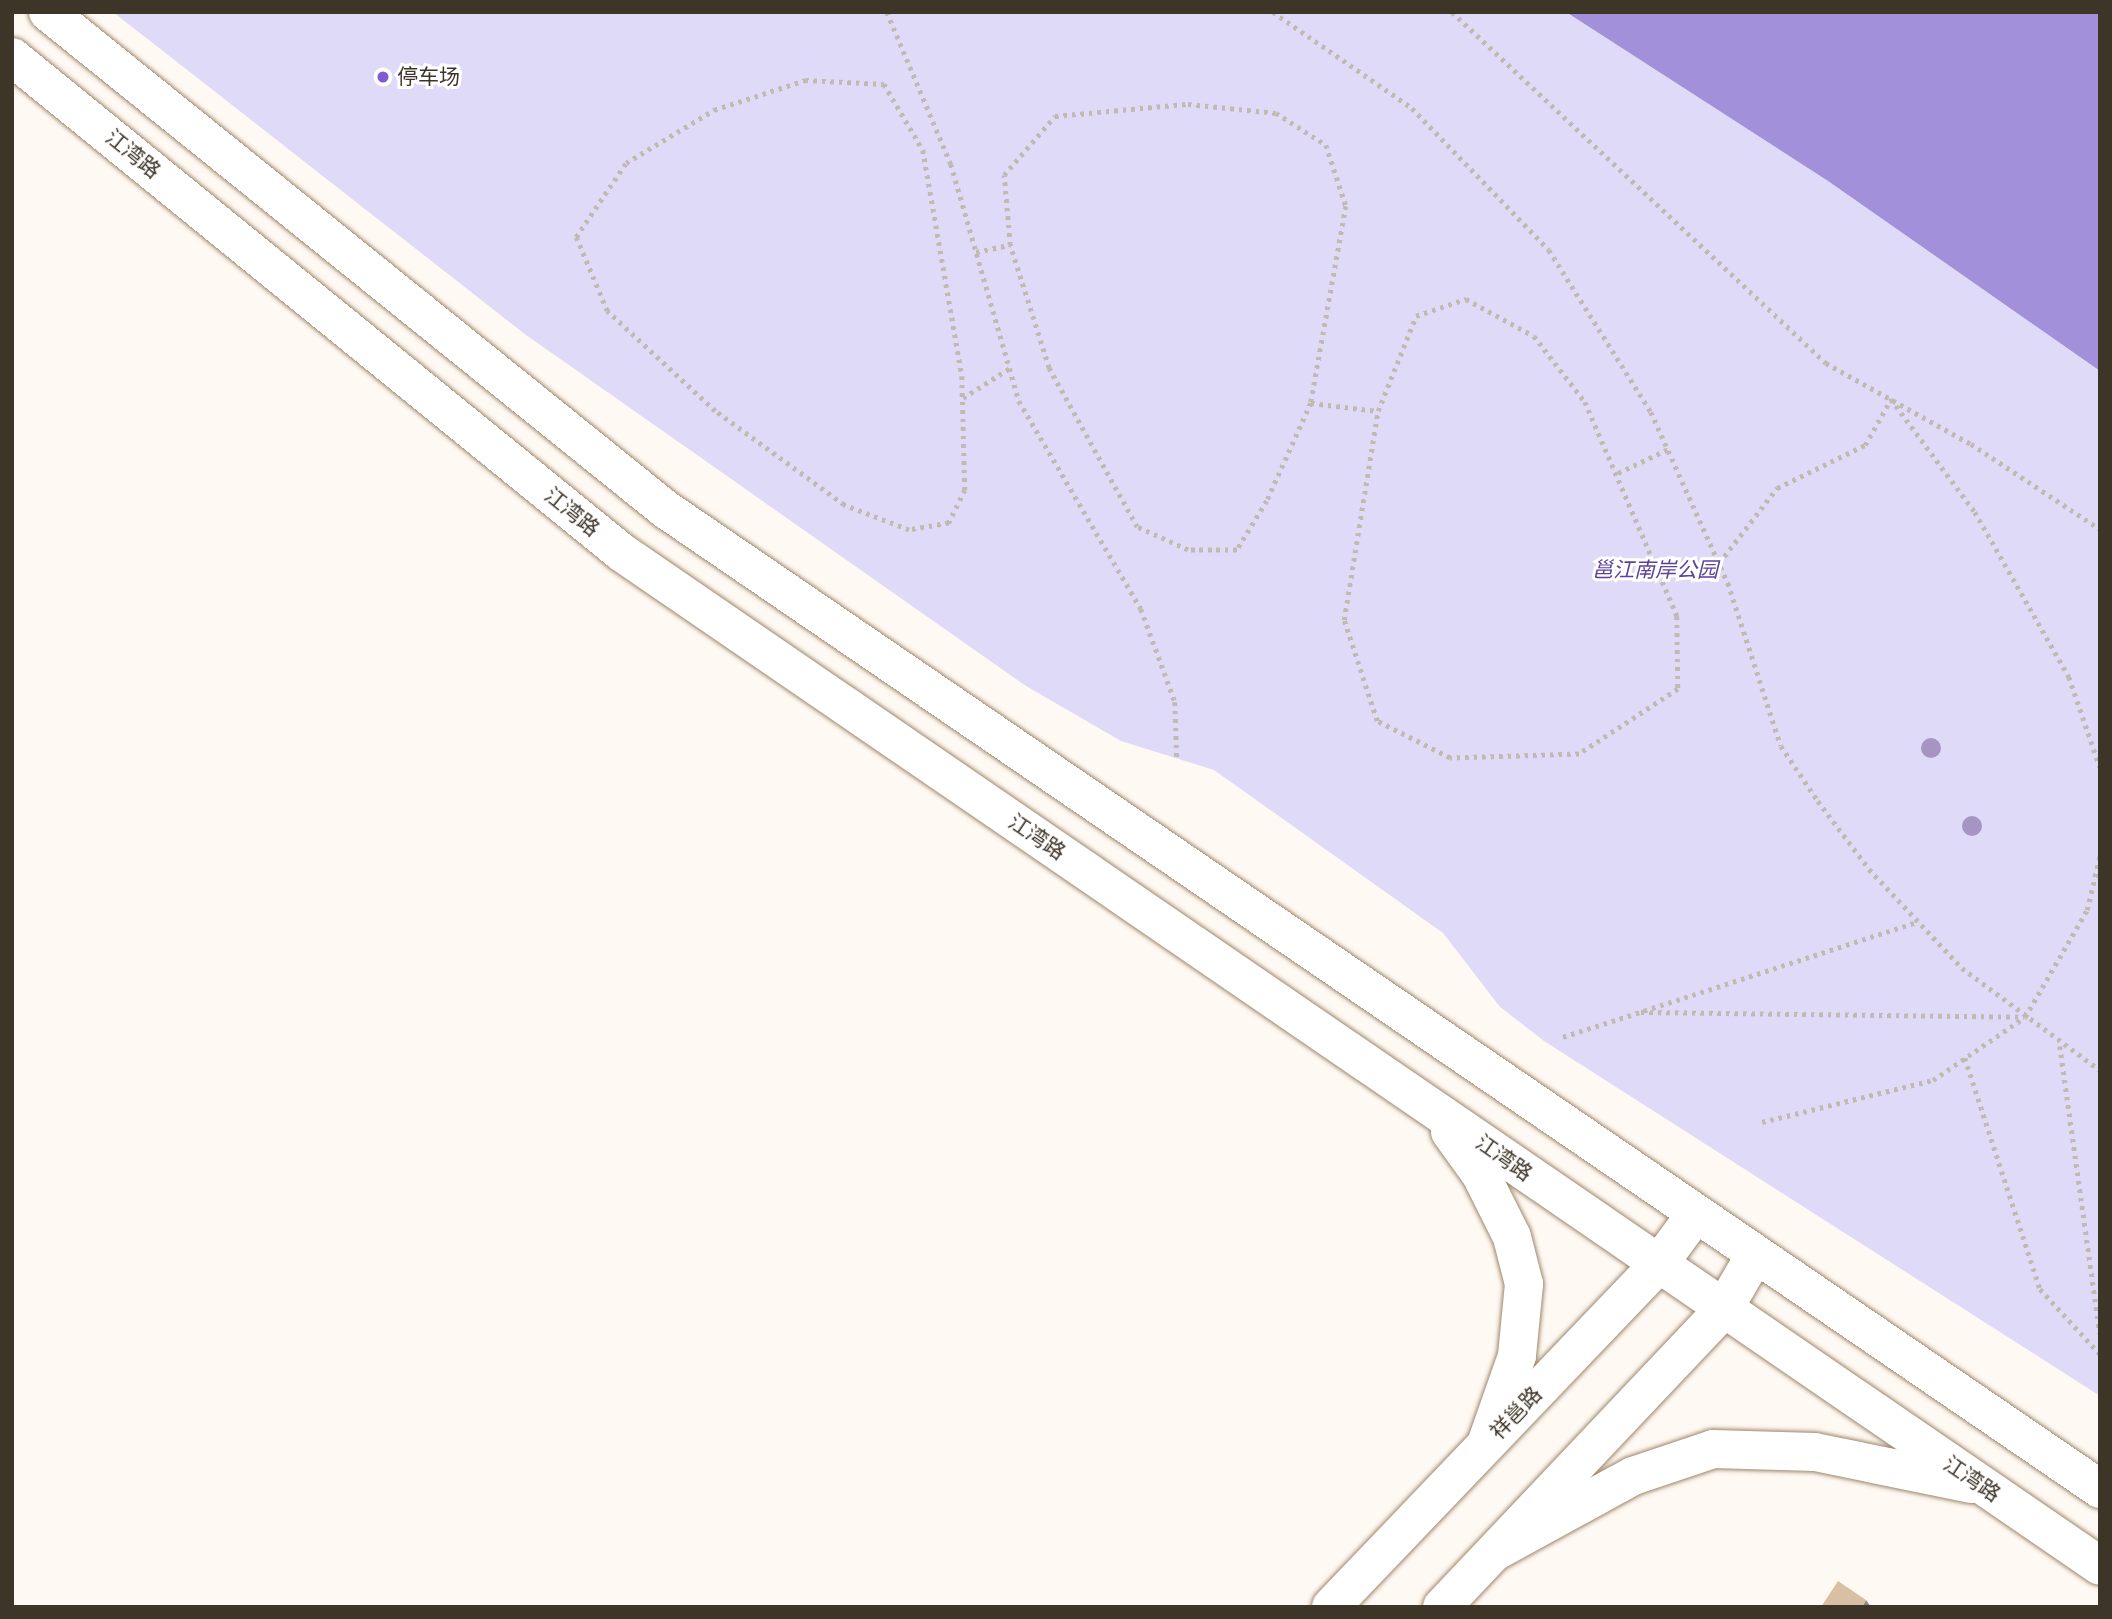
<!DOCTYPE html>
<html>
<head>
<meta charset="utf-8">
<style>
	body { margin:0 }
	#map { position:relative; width:2112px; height:1619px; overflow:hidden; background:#fff9f3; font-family:"Roboto Serif","Noto Sans SC",serif }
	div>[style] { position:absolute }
	.green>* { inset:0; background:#e0daf9 }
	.water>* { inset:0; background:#a291da }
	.path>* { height:4.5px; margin-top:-2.25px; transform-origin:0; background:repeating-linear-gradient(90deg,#c1bab2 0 3.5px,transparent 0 8.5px) }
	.roads { filter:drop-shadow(0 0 2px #9e876b) drop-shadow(0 0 2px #9e876b) }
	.tertiary>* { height:38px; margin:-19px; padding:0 19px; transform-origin:19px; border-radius:19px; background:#fff }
	.secondary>* { height:38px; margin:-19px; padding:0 19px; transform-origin:19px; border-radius:19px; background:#fff }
	.trees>* { width:20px; height:20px; margin:-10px; border-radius:50%; background:#a694c2 }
	.shaded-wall>* { inset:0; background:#978672 }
	.building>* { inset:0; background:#d8c0a3 }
	.dots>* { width:19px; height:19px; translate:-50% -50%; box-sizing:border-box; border:4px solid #fff; border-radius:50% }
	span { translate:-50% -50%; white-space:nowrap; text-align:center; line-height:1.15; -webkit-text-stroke:6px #fff; paint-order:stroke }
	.poi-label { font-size:21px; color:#3e3529 }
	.left { translate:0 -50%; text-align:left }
	.street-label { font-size:21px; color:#3e3529 }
	.park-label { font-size:21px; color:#5d4299; font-style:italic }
	.frame { position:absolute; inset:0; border:14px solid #3e3529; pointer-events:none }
</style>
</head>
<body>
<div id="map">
	<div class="green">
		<i style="clip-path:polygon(113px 12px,1566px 12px,1828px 181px,2100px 371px,2100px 1396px,1544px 1041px,1500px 1007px,1443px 933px,1214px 770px,1121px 741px,1026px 686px,526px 335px)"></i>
	</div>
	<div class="water">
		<i style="clip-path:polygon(1566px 12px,2100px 12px,2100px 371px,1828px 181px)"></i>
	</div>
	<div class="path">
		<i style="left:887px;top:12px;width:165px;rotate:67.2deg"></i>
		<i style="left:951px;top:164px;width:247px;rotate:74deg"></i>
		<i style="left:1019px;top:401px;width:241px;rotate:59.6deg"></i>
		<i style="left:1141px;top:609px;width:99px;rotate:69.9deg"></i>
		<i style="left:1175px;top:702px;width:57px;rotate:88deg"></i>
		<i style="left:1273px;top:12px;width:169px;rotate:34.6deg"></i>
		<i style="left:1412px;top:108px;width:197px;rotate:46deg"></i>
		<i style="left:1549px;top:250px;width:191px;rotate:57.8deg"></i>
		<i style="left:1651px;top:412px;width:188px;rotate:65.8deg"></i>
		<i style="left:1728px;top:583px;width:171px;rotate:72deg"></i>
		<i style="left:1781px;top:746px;width:66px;rotate:56.1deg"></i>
		<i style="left:1818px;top:801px;width:85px;rotate:53.1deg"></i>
		<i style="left:1869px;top:869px;width:136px;rotate:46.8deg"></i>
		<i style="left:1962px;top:968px;width:172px;rotate:36.5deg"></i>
		<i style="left:1452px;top:12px;width:513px;rotate:43.18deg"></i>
		<i style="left:1826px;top:363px;width:166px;rotate:29.2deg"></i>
		<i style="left:1971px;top:444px;width:154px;rotate:33.4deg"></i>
		<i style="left:805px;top:80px;width:79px;rotate:2.9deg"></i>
		<i style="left:884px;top:84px;width:77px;rotate:59.4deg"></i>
		<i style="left:923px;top:150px;width:229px;rotate:80.2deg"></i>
		<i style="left:962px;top:376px;width:114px;rotate:88.5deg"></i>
		<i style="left:965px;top:490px;width:37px;rotate:116deg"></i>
		<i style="left:949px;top:523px;width:41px;rotate:170.1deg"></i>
		<i style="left:909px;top:530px;width:70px;rotate:-159deg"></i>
		<i style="left:844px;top:505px;width:160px;rotate:-143.9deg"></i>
		<i style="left:715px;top:411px;width:147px;rotate:-137.2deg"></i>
		<i style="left:607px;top:311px;width:80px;rotate:-112.7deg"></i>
		<i style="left:576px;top:237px;width:89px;rotate:-56deg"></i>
		<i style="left:626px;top:163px;width:103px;rotate:-31.1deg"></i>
		<i style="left:714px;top:110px;width:96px;rotate:-18.2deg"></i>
		<i style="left:1188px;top:104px;width:88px;rotate:5.8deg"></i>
		<i style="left:1276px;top:113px;width:59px;rotate:32.6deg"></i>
		<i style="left:1326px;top:145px;width:64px;rotate:71.8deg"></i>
		<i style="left:1346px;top:206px;width:200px;rotate:100.1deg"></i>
		<i style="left:1311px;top:403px;width:107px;rotate:114.2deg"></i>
		<i style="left:1267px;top:501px;width:57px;rotate:121.5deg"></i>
		<i style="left:1237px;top:550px;width:49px;rotate:180deg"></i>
		<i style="left:1188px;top:550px;width:56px;rotate:-155.7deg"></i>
		<i style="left:1137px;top:527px;width:182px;rotate:-119deg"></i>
		<i style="left:1049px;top:368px;width:129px;rotate:-107.6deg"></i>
		<i style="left:1010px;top:245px;width:70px;rotate:-94.9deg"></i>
		<i style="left:1004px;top:175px;width:78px;rotate:-49.2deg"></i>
		<i style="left:1055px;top:116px;width:134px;rotate:-5.2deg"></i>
		<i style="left:976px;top:252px;width:35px;rotate:-12deg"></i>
		<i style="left:1466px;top:299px;width:77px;rotate:28.6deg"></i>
		<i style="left:1534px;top:336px;width:83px;rotate:52.3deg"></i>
		<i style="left:1585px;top:402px;width:233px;rotate:66.7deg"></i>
		<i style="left:1677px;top:616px;width:73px;rotate:89.2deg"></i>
		<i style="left:1678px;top:689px;width:118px;rotate:146.7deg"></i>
		<i style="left:1579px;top:754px;width:129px;rotate:178.2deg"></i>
		<i style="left:1450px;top:758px;width:82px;rotate:-153.1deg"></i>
		<i style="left:1377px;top:721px;width:106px;rotate:-108.1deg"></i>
		<i style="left:1344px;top:620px;width:212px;rotate:-80.8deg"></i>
		<i style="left:1378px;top:411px;width:102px;rotate:-68.2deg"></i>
		<i style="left:1416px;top:316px;width:53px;rotate:-18.8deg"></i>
		<i style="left:963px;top:398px;width:56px;rotate:-32.6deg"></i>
		<i style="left:1311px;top:403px;width:67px;rotate:6.8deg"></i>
		<i style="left:1618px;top:473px;width:55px;rotate:-25.6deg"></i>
		<i style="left:1719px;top:563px;width:95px;rotate:-52.3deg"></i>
		<i style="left:1777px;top:488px;width:98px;rotate:-26deg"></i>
		<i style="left:1865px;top:445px;width:53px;rotate:-60.5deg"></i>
		<i style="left:1891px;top:399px;width:141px;rotate:53.4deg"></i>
		<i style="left:1975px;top:512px;width:190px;rotate:60.3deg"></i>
		<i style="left:2069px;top:677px;width:95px;rotate:71deg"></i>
		<i style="left:1641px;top:1012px;width:383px;rotate:0.7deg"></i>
		<i style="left:1563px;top:1037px;width:374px;rotate:-18deg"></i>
		<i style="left:2060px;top:1046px;width:290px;rotate:82.1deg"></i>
		<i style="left:1965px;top:1058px;width:243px;rotate:72deg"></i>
		<i style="left:2040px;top:1289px;width:88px;rotate:47.3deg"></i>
		<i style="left:1762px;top:1122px;width:176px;rotate:-13.8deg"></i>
		<i style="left:1933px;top:1080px;width:112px;rotate:-34.4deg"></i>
		<i style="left:2025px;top:1017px;width:124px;rotate:-59.9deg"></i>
		<i style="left:2087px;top:910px;width:57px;rotate:-76.7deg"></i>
	</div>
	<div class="roads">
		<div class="tertiary">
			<i style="left:1331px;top:1607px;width:473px;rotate:-46.3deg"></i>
			<i style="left:1658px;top:1265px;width:62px;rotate:-53.5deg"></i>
			<i style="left:1442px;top:1607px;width:409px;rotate:-46.6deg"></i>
			<i style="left:1723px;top:1310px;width:61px;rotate:-59.7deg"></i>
		</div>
		<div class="secondary">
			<i style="left:48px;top:12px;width:792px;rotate:38.85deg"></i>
			<i style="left:665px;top:509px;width:1738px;rotate:34.33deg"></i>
			<i style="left:12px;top:57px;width:785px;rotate:39.1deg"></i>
			<i style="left:621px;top:552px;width:1793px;rotate:34.43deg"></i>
			<i style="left:1450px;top:1132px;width:53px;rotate:54.2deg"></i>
			<i style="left:1481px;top:1175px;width:69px;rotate:63.4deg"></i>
			<i style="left:1512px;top:1237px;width:49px;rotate:75.7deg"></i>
			<i style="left:1524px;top:1284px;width:72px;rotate:95.6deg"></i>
			<i style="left:1517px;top:1356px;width:93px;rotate:109.4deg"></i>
			<i style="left:1496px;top:1551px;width:156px;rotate:-28.7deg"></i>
			<i style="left:1633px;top:1476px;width:84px;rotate:-18.6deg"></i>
			<i style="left:1713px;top:1449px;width:102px;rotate:1.7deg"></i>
			<i style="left:1815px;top:1452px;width:159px;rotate:11.6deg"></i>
		</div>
	</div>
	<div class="trees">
		<i style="left:1931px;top:748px"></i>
		<i style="left:1972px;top:826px"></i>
	</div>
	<div class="shaded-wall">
		<i style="clip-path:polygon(1866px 1600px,1871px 1607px,1862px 1607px)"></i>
	</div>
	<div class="building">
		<i style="clip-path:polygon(1838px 1581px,1866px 1600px,1862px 1607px,1821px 1607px)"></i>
	</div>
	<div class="dots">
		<i style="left:383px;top:77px;background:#805ad4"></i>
	</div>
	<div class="poi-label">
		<span class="left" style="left:397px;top:77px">停车场</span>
	</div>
	<div class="street-label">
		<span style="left:133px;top:154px;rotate:39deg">江湾路</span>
		<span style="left:572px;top:512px;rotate:39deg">江湾路</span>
		<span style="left:1037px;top:837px;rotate:34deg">江湾路</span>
		<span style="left:1504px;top:1158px;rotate:35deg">江湾路</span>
		<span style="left:1516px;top:1413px;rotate:-46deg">祥邕路</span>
		<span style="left:1972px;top:1479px;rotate:34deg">江湾路</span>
	</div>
	<div class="park-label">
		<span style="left:1655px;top:570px">邕江南岸公园</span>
	</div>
	<div class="frame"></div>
</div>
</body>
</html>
